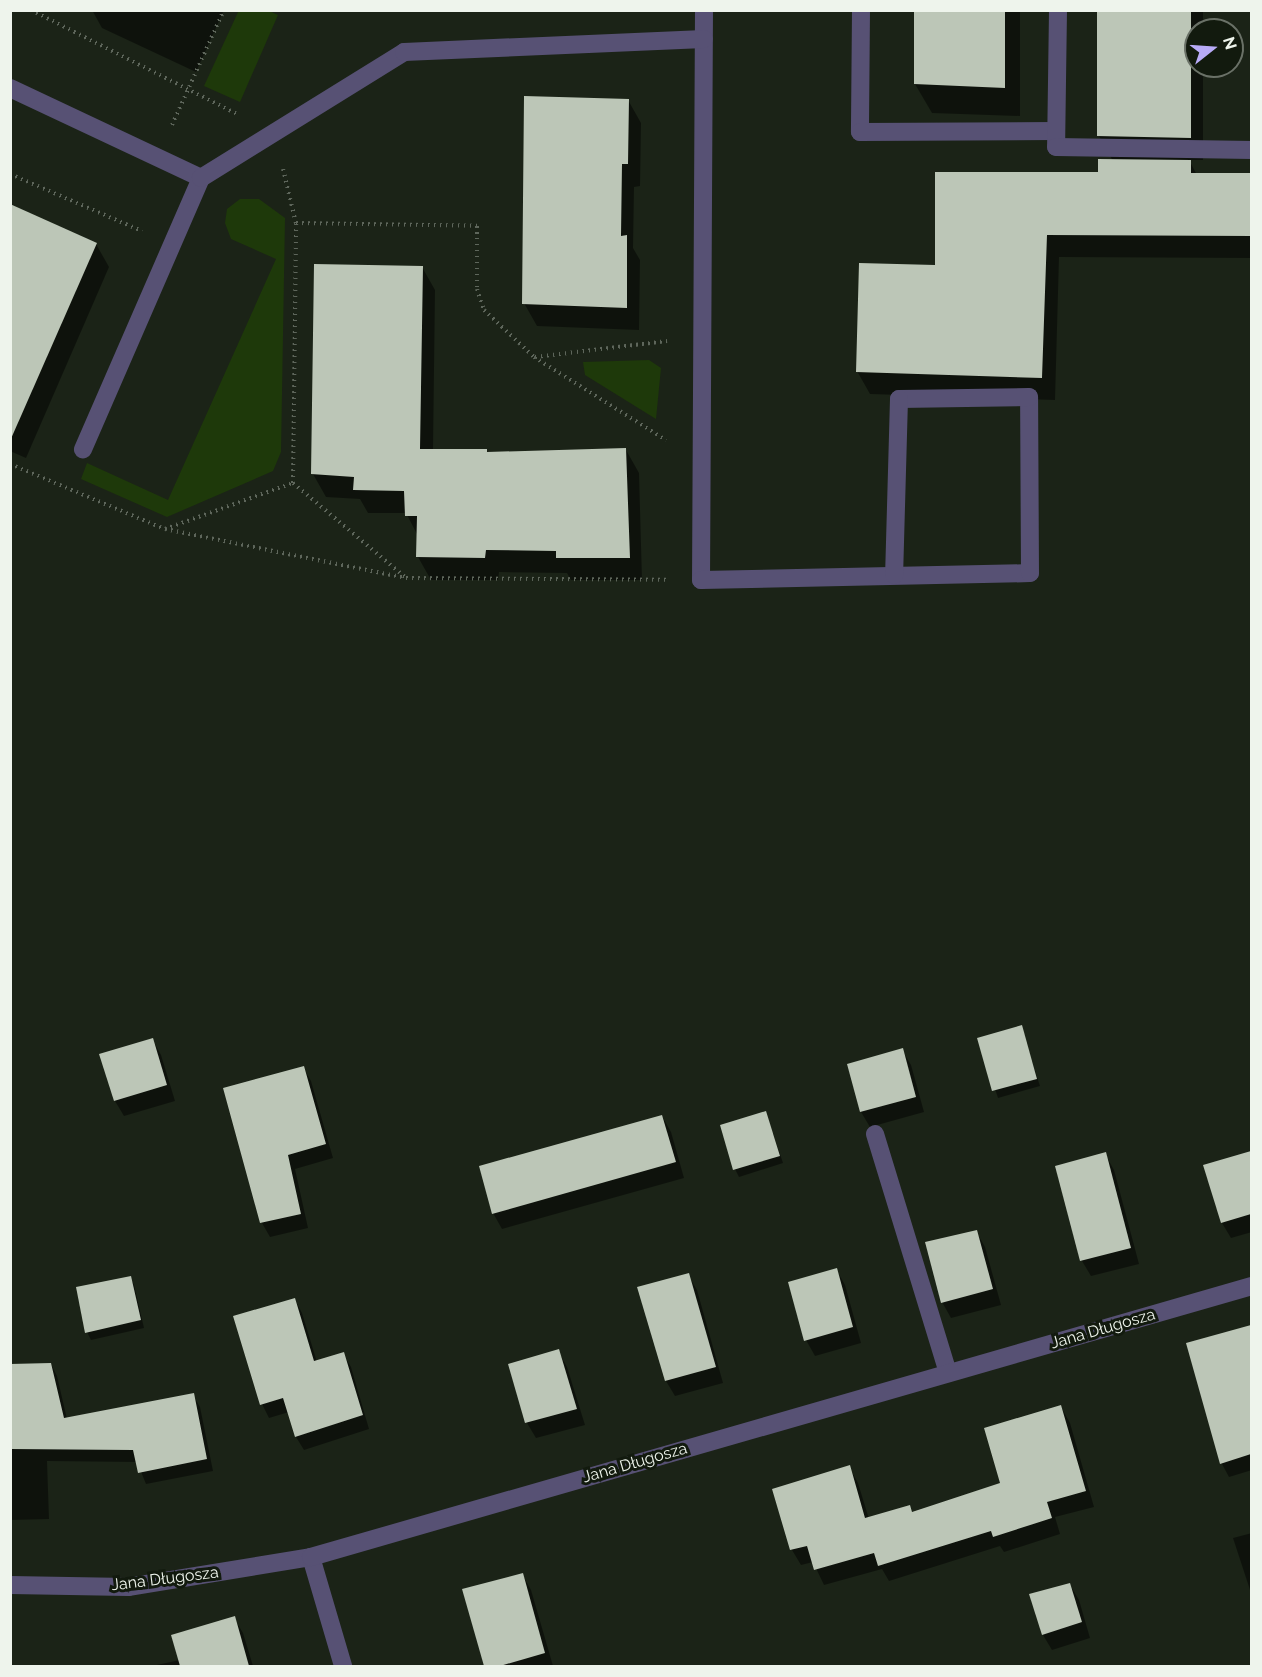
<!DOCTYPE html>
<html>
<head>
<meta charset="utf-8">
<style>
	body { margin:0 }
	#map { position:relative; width:1262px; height:1677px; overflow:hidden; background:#1b2317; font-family:Raleway,sans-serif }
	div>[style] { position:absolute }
	.green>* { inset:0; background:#1e390a }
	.shadow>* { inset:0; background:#0007 }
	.building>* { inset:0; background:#bcc6b7 }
	.path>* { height:4px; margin-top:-2px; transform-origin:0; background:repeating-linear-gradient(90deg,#5e665b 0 1.5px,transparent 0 6px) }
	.minor>* { height:18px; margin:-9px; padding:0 9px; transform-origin:9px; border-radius:9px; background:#575174 }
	span { translate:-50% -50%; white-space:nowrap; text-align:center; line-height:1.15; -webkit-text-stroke:6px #121a0e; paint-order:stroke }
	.street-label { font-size:16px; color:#eef4ec }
	.frame { position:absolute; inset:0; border:12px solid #eef4ec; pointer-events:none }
	.north { position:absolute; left:1184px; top:18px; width:60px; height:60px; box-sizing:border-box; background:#121a0e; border:2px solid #6a7167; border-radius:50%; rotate:73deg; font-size:16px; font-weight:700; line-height:24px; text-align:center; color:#eef4ec }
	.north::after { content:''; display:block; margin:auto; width:21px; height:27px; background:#b8abf7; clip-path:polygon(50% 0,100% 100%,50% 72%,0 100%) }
</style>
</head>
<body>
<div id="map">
	<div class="green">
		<i style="clip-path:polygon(239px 10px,269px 11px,278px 15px,240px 102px,204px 86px)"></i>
		<i style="clip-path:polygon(240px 199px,259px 199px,285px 218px,281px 452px,273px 471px,167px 517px,81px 479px,87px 463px,168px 500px,276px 259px,231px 239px,225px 223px,227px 209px)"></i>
		<i style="clip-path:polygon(649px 360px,661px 368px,656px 419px,585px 375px,583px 362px)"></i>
	</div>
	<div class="shadow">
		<i style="clip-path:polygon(92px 10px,224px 10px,196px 72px,102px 28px)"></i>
		<i style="clip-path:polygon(916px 10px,1020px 10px,1020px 116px,932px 113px,915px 84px)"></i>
		<i style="clip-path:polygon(1099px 10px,1203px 10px,1203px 30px,1196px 30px,1196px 66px,1203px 66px,1203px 160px,1189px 160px,1197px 175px,1252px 175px,1252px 258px,1059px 257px,1055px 400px,870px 394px,857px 371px,936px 266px,1099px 174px,1113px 161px,1099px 136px)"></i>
		<i style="clip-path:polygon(628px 100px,641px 123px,640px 186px,634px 187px,633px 248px,640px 260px,639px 330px,537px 326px,524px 303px)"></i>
		<i style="clip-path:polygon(10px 206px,96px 244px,109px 267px,26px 458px,10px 451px)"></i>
		<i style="clip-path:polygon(422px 267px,435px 290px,433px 450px,488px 454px,626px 450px,639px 473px,642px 580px,571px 580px,567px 573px,499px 572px,498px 580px,431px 580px,418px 557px,418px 536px,406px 513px,368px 513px,360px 499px,326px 497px,313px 474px)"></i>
		<i style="clip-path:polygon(1021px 1027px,1040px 1086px,998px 1098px,979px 1039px)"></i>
		<i style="clip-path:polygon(152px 1039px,161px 1055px,175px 1101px,124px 1116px,115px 1101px,101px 1055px)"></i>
		<i style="clip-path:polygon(902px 1050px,911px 1065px,924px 1112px,870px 1127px,861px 1112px)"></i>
		<i style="clip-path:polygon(303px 1067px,311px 1081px,333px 1158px,295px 1169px,308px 1228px,270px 1237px,262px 1223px,225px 1089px)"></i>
		<i style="clip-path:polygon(766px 1113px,783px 1163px,739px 1177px,735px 1169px)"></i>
		<i style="clip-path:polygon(662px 1116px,671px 1132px,684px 1178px,502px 1229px,493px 1213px)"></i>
		<i style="clip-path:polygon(1252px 1153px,1252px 1232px,1231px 1238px,1222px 1223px,1205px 1166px)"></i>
		<i style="clip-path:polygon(1105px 1154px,1114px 1170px,1139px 1264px,1091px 1276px,1082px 1261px,1057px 1167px)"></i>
		<i style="clip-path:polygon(976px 1231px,985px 1247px,1001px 1305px,951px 1318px,942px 1302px)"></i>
		<i style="clip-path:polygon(836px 1269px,845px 1285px,861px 1343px,815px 1356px,806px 1340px)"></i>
		<i style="clip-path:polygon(688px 1275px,697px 1290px,723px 1383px,675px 1396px,666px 1381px,639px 1288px)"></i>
		<i style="clip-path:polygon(130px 1277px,134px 1285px,144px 1328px,91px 1340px,87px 1332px)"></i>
		<i style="clip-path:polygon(295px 1300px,302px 1313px,317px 1362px,343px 1354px,351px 1367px,369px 1429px,304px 1450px,296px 1437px,289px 1412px,269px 1418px,262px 1404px)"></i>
		<i style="clip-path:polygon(1252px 1327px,1252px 1470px,1229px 1477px,1222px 1464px,1188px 1344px)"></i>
		<i style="clip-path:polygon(558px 1351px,567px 1367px,585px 1425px,536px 1438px,527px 1423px,510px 1365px)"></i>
		<i style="clip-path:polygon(51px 1364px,57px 1376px,67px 1419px,193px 1395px,200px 1407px,213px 1471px,146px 1484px,137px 1462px,47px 1461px,49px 1519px,10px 1520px,10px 1365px)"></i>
		<i style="clip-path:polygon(1061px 1407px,1070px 1423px,1094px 1507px,1055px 1517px,1060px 1534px,1004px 1552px,1000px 1546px,889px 1581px,882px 1569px,824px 1585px,813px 1562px,801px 1565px,792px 1550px,774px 1490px,849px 1467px,858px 1483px,869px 1519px,913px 1513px,1002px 1484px)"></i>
		<i style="clip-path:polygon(1252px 1533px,1252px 1596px,1233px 1538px)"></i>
		<i style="clip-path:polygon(522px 1574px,531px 1590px,553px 1666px,486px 1666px,464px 1590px)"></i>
		<i style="clip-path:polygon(1070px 1585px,1079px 1600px,1090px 1638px,1052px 1650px,1043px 1635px,1031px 1596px)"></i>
		<i style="clip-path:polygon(234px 1618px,243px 1633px,253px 1666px,152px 1666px,180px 1660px)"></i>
	</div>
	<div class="building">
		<i style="clip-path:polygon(914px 10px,1005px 10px,1005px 88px,914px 84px)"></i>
		<i style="clip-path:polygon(1097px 10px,1191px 10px,1191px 138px,1097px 136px)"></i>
		<i style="clip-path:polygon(524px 96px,629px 99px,628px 164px,622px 164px,621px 236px,627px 235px,627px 308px,522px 304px)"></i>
		<i style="clip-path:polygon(1098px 159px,1191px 160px,1191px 173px,1251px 173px,1251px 236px,1047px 235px,1042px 378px,856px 372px,859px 263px,935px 265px,935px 172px,1098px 172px)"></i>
		<i style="clip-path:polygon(10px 204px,97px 243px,10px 441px)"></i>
		<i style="clip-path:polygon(314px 264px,423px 266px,420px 449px,487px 449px,487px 452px,626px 448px,630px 558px,556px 558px,556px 551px,486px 550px,485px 558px,416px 557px,417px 516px,405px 516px,404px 491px,353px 490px,354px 477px,311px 474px)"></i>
		<i style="clip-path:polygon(1022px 1025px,1037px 1079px,992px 1091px,977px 1038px)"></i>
		<i style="clip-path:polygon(153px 1038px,167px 1085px,114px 1101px,99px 1054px)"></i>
		<i style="clip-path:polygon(903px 1048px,916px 1097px,860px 1112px,847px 1064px)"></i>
		<i style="clip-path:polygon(304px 1066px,326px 1144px,288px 1155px,301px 1214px,260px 1223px,223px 1088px)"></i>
		<i style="clip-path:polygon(766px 1111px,780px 1156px,733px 1170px,720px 1125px)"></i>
		<i style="clip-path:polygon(662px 1115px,676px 1162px,492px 1214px,479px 1166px)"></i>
		<i style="clip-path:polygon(1251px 1151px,1251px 1214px,1221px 1223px,1203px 1165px)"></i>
		<i style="clip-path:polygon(1106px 1152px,1131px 1248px,1080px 1261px,1055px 1166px)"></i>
		<i style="clip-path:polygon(977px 1230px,993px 1289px,941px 1303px,925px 1242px)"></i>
		<i style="clip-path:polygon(837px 1268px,853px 1327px,804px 1341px,788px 1282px)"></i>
		<i style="clip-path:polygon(689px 1273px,716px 1367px,665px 1381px,637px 1287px)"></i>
		<i style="clip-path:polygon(131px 1276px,141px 1320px,85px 1333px,76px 1287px)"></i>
		<i style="clip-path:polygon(295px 1298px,314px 1361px,344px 1352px,363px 1415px,295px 1437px,283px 1398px,260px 1405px,233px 1316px)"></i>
		<i style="clip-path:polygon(1251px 1325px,1251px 1454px,1220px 1464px,1186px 1343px)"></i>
		<i style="clip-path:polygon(559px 1349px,577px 1409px,525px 1423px,508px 1364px)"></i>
		<i style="clip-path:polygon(51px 1363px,64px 1418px,194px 1393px,207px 1459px,138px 1473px,133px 1450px,10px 1449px,10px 1364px)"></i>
		<i style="clip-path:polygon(1061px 1405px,1086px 1491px,1047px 1502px,1052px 1518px,993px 1537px,991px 1531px,878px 1566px,874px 1553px,814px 1570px,807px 1546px,790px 1550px,772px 1489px,850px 1465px,865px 1518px,910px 1505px,912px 1512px,1000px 1483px,984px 1428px)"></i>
		<i style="clip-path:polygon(523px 1573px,545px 1653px,500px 1666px,484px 1666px,462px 1589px)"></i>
		<i style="clip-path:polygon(1070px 1583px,1082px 1622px,1042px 1635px,1029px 1594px)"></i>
		<i style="clip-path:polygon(235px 1616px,249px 1666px,180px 1666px,171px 1635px)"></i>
	</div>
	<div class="path">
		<i style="left:31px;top:10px;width:233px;rotate:26.8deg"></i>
		<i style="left:172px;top:125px;width:126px;rotate:-65.7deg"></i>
		<i style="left:283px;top:169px;width:56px;rotate:76.5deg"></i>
		<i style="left:10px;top:174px;width:144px;rotate:23.4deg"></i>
		<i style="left:535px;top:357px;width:133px;rotate:-6.9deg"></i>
		<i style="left:10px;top:464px;width:168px;rotate:22.8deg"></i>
		<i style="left:165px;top:529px;width:246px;rotate:11.5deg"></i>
		<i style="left:406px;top:578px;width:261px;rotate:0.4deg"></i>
		<i style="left:293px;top:483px;width:146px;rotate:40deg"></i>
		<i style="left:165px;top:529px;width:136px;rotate:-19.8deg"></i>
		<i style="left:293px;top:483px;width:260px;rotate:-89.3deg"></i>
		<i style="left:296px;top:223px;width:181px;rotate:0.9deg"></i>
		<i style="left:477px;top:226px;width:63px;rotate:90deg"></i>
		<i style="left:477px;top:289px;width:22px;rotate:72deg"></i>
		<i style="left:484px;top:310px;width:69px;rotate:43.2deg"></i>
		<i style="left:534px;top:357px;width:156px;rotate:32.2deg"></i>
	</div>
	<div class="minor">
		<i style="left:704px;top:10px;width:570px;rotate:90.3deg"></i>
		<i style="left:701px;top:580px;width:329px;rotate:-1.2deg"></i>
		<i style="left:1030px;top:573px;width:176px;rotate:-90.3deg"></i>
		<i style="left:1029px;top:397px;width:130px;rotate:179.1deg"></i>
		<i style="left:899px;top:399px;width:176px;rotate:91.6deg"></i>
		<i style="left:861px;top:10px;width:122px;rotate:90.5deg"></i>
		<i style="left:860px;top:132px;width:196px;rotate:-0.3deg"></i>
		<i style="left:1058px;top:10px;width:137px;rotate:90.8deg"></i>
		<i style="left:1056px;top:147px;width:196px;rotate:0.9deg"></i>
		<i style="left:10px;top:88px;width:211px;rotate:25.2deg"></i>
		<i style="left:201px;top:178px;width:296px;rotate:113.5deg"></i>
		<i style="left:201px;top:178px;width:239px;rotate:-31.8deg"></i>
		<i style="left:404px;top:52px;width:300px;rotate:-2.5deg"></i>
		<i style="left:875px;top:1134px;width:250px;rotate:73deg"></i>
		<i style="left:311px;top:1557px;width:114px;rotate:73.6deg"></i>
		<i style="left:10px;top:1585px;width:118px;rotate:1deg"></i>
		<i style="left:128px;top:1587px;width:185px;rotate:-9.3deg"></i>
		<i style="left:311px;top:1557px;width:979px;rotate:-16.07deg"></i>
	</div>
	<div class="street-label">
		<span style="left:1103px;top:1329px;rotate:-16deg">Jana Długosza</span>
		<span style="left:635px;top:1463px;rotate:-16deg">Jana Długosza</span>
		<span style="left:165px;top:1579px;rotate:-7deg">Jana Długosza</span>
	</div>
	<div class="frame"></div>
	<div class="north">N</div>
</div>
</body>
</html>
